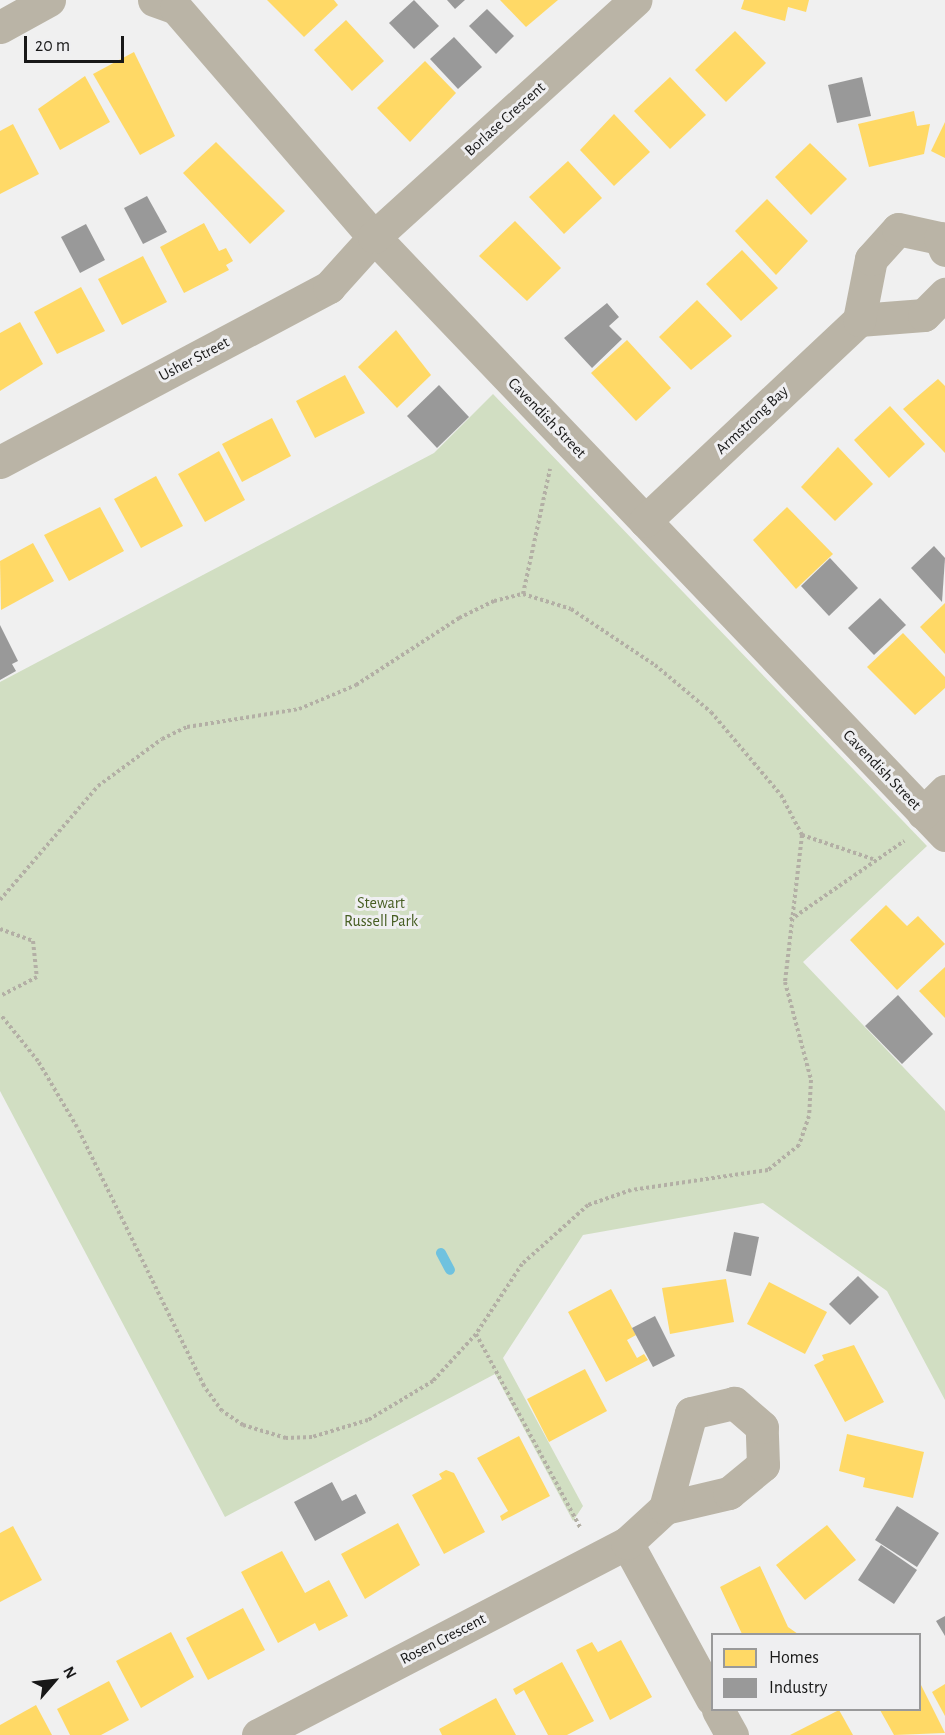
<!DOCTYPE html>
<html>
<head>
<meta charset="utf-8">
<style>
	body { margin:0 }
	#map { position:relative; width:945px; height:1735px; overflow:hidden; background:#f0f0f0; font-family:"Alegreya Sans",sans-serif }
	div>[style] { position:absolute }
	.green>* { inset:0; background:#d1dec2 }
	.homes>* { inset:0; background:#ffd966 }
	.industry>* { inset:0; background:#999 }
	.stream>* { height:10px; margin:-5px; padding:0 5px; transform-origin:5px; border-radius:5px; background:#6fc2df }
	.path>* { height:4px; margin-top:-2px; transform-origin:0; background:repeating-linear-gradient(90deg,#b3afa5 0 3px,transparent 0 6px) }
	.minor>* { height:33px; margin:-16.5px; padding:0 16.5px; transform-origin:16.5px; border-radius:16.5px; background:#bab4a6 }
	span { translate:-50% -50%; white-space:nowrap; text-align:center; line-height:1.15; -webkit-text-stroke:6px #efeff1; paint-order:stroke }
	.street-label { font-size:16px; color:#181818 }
	.park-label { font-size:16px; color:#475e23 }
	.legend { position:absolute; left:711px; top:1633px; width:210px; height:78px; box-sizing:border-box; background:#efeff1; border:2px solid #99999a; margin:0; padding:8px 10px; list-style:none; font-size:18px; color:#181818 }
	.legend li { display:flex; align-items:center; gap:12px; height:30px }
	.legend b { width:30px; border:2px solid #99999a }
	.north { position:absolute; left:24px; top:1651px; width:60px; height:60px; -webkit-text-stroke:4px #efeff1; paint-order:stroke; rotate:62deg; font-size:16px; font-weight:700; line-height:24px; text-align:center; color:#181818 }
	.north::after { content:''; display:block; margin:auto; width:21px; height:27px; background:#181818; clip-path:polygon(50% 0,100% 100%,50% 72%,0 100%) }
	.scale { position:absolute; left:24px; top:36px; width:100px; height:27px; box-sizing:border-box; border:3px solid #181818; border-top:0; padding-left:8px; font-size:18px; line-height:21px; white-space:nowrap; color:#181818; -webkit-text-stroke:4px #efeff1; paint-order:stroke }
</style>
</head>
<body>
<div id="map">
	<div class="green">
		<i style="clip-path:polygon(493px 394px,927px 846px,803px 962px,945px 1111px,945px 1400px,887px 1291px,763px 1203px,583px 1235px,503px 1358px,583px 1506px,573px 1521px,495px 1374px,225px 1517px,0 1091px,0 682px,434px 453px)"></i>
	</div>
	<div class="homes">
		<i style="clip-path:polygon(267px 0,334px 0,338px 5px,304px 37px)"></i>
		<i style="clip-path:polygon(500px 0,558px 0,526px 27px)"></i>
		<i style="clip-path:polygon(744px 0,809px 0,806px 12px,788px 7px,785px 21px,741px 9px)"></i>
		<i style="clip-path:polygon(346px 20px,384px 61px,352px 91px,314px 50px)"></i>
		<i style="clip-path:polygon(735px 31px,766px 63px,726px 102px,695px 70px)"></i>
		<i style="clip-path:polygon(134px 52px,175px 136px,140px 155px,93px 74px)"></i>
		<i style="clip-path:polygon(425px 61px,456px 93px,410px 142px,377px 108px)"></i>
		<i style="clip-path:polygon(85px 76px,110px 122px,60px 150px,38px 109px)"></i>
		<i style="clip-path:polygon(670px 77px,706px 115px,670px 149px,634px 111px)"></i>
		<i style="clip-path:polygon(914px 111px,917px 126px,930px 124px,924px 154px,869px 167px,858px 124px)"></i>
		<i style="clip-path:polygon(614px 114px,650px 152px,614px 186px,580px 150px)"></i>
		<i style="clip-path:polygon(945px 122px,945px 158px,931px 151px)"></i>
		<i style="clip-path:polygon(13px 124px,39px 174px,0 194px,0 131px)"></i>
		<i style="clip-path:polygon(216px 142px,285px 211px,250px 244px,183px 173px)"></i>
		<i style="clip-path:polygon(810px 143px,847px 179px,811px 215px,775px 177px)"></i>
		<i style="clip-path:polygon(568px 161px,602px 198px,564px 234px,529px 197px)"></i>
		<i style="clip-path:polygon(767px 199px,808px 241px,776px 275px,735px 231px)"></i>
		<i style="clip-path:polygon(515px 221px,561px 268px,527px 301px,479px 256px)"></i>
		<i style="clip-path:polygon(204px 223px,219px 251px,226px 248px,233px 261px,226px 265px,229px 270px,184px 293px,160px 247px)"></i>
		<i style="clip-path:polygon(742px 250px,778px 288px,741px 321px,706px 284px)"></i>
		<i style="clip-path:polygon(143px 256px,167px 302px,122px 325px,98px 279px)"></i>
		<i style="clip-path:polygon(81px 287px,105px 331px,57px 354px,34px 312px)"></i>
		<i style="clip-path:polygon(697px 300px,732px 336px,691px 370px,659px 337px)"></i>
		<i style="clip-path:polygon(20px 322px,43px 364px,0 391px,0 333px)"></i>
		<i style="clip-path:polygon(396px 330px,431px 375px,397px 408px,358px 367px)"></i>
		<i style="clip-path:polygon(627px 340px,671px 388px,636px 421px,591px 373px)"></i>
		<i style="clip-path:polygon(345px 375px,365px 413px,315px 438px,296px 401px)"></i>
		<i style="clip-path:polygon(938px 379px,945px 386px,945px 453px,903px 409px)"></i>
		<i style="clip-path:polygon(890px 406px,925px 444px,889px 478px,854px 440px)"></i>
		<i style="clip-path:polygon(272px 418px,291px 456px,242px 482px,222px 444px)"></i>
		<i style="clip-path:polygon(838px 447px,873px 484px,835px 521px,801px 487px)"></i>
		<i style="clip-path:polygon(219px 451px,245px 500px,205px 522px,178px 474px)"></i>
		<i style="clip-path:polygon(156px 476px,183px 526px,141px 548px,114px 499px)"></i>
		<i style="clip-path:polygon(100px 507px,124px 551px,69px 581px,44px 535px)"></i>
		<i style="clip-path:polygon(787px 507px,833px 554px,796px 589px,753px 540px)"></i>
		<i style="clip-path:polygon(33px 543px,54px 581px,1px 610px,0 561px)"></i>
		<i style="clip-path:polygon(945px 603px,945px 654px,920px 627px)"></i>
		<i style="clip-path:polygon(903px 633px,945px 677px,945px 688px,915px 715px,867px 667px)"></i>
		<i style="clip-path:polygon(886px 905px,907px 926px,918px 916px,945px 944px,897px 990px,850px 940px)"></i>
		<i style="clip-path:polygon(945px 967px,945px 1018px,919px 991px)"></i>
		<i style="clip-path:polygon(726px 1279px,734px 1322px,670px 1334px,662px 1288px)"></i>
		<i style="clip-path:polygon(769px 1282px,827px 1312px,805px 1354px,747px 1324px)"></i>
		<i style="clip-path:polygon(611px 1289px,636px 1335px,627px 1340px,637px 1358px,644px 1354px,648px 1360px,606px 1382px,568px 1312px)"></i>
		<i style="clip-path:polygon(854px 1345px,884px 1402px,845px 1422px,814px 1365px,824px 1360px,822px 1355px)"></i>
		<i style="clip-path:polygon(585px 1369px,607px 1411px,549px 1442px,527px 1399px)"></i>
		<i style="clip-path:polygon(847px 1434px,924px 1452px,913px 1498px,863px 1487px,865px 1478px,839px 1471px)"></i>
		<i style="clip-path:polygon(519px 1436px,550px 1496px,502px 1521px,500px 1516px,508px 1511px,477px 1458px)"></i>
		<i style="clip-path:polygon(446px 1470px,454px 1473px,485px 1532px,444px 1554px,412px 1495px,442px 1479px,439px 1474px)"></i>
		<i style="clip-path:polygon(398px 1523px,420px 1565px,365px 1599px,341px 1554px)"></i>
		<i style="clip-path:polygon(827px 1525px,856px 1560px,805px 1600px,776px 1565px)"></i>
		<i style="clip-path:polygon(13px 1526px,42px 1580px,0 1602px,0 1533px)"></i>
		<i style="clip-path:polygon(282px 1551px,305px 1593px,329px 1580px,348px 1616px,319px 1631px,315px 1623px,278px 1643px,241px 1572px)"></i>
		<i style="clip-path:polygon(760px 1566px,788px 1627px,798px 1634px,742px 1634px,720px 1587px)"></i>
		<i style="clip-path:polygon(243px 1608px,265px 1650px,208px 1680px,186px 1638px)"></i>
		<i style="clip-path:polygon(171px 1632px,194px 1677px,141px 1708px,116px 1661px)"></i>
		<i style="clip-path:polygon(621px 1640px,652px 1697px,610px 1720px,576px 1650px,592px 1642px,598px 1652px)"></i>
		<i style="clip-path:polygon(562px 1662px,594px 1721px,567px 1735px,548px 1735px,524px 1690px,516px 1695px,513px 1689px)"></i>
		<i style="clip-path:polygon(109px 1681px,129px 1720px,101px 1735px,70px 1735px,57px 1709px)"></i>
		<i style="clip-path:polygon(920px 1683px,945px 1733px,894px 1735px,880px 1710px,920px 1710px)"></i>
		<i style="clip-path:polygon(945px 1684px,945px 1716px,932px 1692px)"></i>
		<i style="clip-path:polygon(496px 1698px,516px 1735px,442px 1735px,439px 1729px)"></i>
		<i style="clip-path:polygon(36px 1705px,52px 1735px,0 1735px,0 1725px)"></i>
		<i style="clip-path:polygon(839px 1710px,853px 1735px,790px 1735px)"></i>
	</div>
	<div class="industry">
		<i style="clip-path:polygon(414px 0,439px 26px,414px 49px,389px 23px)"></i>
		<i style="clip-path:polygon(447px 0,465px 0,455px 9px)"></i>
		<i style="clip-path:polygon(487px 9px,514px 36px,496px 54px,469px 26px)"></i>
		<i style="clip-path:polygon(454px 37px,482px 67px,458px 89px,430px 59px)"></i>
		<i style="clip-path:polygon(862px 77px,871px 116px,837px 123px,828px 85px)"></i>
		<i style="clip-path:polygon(147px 196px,167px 232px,143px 244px,124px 208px)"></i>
		<i style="clip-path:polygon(86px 224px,105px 260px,80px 273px,61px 237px)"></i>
		<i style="clip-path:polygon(607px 303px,619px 317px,609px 326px,622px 339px,592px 368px,564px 338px)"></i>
		<i style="clip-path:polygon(439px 385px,469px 417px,437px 448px,407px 416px)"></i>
		<i style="clip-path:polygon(934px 546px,945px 558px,942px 602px,911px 568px)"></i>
		<i style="clip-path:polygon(830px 558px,858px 588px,829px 616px,801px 586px)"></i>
		<i style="clip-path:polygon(880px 598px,906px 625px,874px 655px,848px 628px)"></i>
		<i style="clip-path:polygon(0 625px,18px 661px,12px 664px,16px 671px,0 680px)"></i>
		<i style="clip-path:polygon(898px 995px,933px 1034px,902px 1064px,865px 1026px)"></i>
		<i style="clip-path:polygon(734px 1232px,759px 1237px,751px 1276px,726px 1271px)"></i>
		<i style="clip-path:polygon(858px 1276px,879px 1297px,850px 1325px,829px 1304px)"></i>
		<i style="clip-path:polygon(655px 1316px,675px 1356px,653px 1367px,632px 1328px)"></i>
		<i style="clip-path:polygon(332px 1482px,342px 1501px,356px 1494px,366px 1513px,315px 1541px,294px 1502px)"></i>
		<i style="clip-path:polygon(897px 1506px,939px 1533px,917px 1567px,875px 1540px)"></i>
		<i style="clip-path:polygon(881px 1545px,917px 1570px,894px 1604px,858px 1580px)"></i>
		<i style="clip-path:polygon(945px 1616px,945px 1636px,936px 1621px)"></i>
	</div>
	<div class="stream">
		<i style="left:441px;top:1253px;width:19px;rotate:62deg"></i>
	</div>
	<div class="path">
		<i style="left:523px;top:594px;width:128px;rotate:-77.8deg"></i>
		<i style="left:802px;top:835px;width:75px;rotate:18.7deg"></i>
		<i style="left:0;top:900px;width:150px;rotate:-49.3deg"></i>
		<i style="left:98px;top:786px;width:79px;rotate:-36.3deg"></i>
		<i style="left:162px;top:739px;width:28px;rotate:-26deg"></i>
		<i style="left:187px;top:727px;width:113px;rotate:-9.1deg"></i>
		<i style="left:299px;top:709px;width:62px;rotate:-22.8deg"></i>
		<i style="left:356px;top:685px;width:123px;rotate:-33deg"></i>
		<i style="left:459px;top:618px;width:39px;rotate:-26deg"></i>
		<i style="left:494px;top:601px;width:30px;rotate:-14deg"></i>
		<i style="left:523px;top:594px;width:50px;rotate:17.4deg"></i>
		<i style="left:571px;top:609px;width:101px;rotate:33.7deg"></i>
		<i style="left:655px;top:665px;width:73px;rotate:40deg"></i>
		<i style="left:711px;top:712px;width:109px;rotate:49.9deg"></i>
		<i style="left:781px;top:795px;width:45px;rotate:62.3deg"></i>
		<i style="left:802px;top:835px;width:148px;rotate:96.6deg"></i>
		<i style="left:785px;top:982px;width:101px;rotate:75.1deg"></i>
		<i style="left:811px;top:1080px;width:36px;rotate:93deg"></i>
		<i style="left:809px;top:1116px;width:31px;rotate:109deg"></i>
		<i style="left:799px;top:1145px;width:40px;rotate:141deg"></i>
		<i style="left:768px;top:1170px;width:138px;rotate:171.7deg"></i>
		<i style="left:631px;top:1190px;width:46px;rotate:160.8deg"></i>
		<i style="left:588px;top:1205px;width:89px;rotate:138.2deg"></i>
		<i style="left:522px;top:1264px;width:84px;rotate:123.3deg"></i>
		<i style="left:476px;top:1334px;width:64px;rotate:132.5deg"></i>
		<i style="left:433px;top:1381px;width:76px;rotate:149deg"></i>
		<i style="left:368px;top:1420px;width:59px;rotate:163.1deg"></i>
		<i style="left:312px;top:1437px;width:26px;rotate:178deg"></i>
		<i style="left:286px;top:1438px;width:45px;rotate:-163.2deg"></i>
		<i style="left:243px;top:1425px;width:25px;rotate:-146deg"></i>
		<i style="left:222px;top:1411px;width:31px;rotate:-126deg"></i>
		<i style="left:204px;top:1386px;width:288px;rotate:-116.1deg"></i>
		<i style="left:77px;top:1127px;width:77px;rotate:-120.6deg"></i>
		<i style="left:38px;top:1061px;width:60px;rotate:-129deg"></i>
		<i style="left:790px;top:920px;width:139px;rotate:-34.7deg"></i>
		<i style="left:0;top:929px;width:35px;rotate:20deg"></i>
		<i style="left:33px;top:941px;width:36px;rotate:84deg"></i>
		<i style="left:37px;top:977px;width:42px;rotate:152.8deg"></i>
		<i style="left:476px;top:1334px;width:221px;rotate:61.7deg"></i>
	</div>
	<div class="minor">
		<i style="left:154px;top:0;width:23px;rotate:20deg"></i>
		<i style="left:176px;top:8px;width:303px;rotate:49.2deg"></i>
		<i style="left:374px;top:237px;width:827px;rotate:46.32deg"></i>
		<i style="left:0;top:27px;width:56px;rotate:-28.9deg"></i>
		<i style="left:859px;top:320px;width:65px;rotate:-4.4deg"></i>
		<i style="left:924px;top:315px;width:30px;rotate:-45deg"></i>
		<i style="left:0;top:462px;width:373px;rotate:-28deg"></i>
		<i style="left:329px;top:287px;width:67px;rotate:-48deg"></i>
		<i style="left:374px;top:237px;width:353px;rotate:-42.2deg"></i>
		<i style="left:645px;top:521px;width:294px;rotate:-43.2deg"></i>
		<i style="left:859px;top:320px;width:62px;rotate:-78.9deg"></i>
		<i style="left:871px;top:259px;width:40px;rotate:-48deg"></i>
		<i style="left:898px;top:229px;width:43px;rotate:12.1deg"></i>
		<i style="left:940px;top:238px;width:13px;rotate:67deg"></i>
		<i style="left:923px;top:813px;width:31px;rotate:-45deg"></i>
		<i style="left:627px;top:1543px;width:178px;rotate:61.4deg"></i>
		<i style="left:718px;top:1710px;width:29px;rotate:61deg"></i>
		<i style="left:258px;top:1735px;width:416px;rotate:-27.5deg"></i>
		<i style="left:627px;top:1543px;width:52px;rotate:-42.6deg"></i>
		<i style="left:665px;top:1508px;width:66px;rotate:-13.2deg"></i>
		<i style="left:729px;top:1493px;width:44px;rotate:-39.5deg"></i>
		<i style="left:763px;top:1465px;width:38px;rotate:-92deg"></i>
		<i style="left:762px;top:1427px;width:37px;rotate:-139deg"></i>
		<i style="left:734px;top:1403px;width:44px;rotate:166.9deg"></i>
		<i style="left:691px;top:1413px;width:98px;rotate:105.3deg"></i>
	</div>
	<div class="street-label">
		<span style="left:505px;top:119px;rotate:-42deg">Borlase Crescent</span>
		<span style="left:194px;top:359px;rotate:-28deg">Usher Street</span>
		<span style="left:547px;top:418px;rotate:46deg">Cavendish Street</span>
		<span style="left:752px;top:420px;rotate:-43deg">Armstrong Bay</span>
		<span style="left:882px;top:770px;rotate:46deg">Cavendish Street</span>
		<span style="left:443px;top:1639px;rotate:-27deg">Rosen Crescent</span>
	</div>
	<div class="park-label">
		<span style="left:381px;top:912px">Stewart<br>Russell Park</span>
	</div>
	<ul class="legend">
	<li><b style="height:16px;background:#ffd966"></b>Homes</li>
	<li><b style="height:16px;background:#999"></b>Industry</li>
	</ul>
	<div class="north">N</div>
	<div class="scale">20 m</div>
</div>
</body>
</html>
